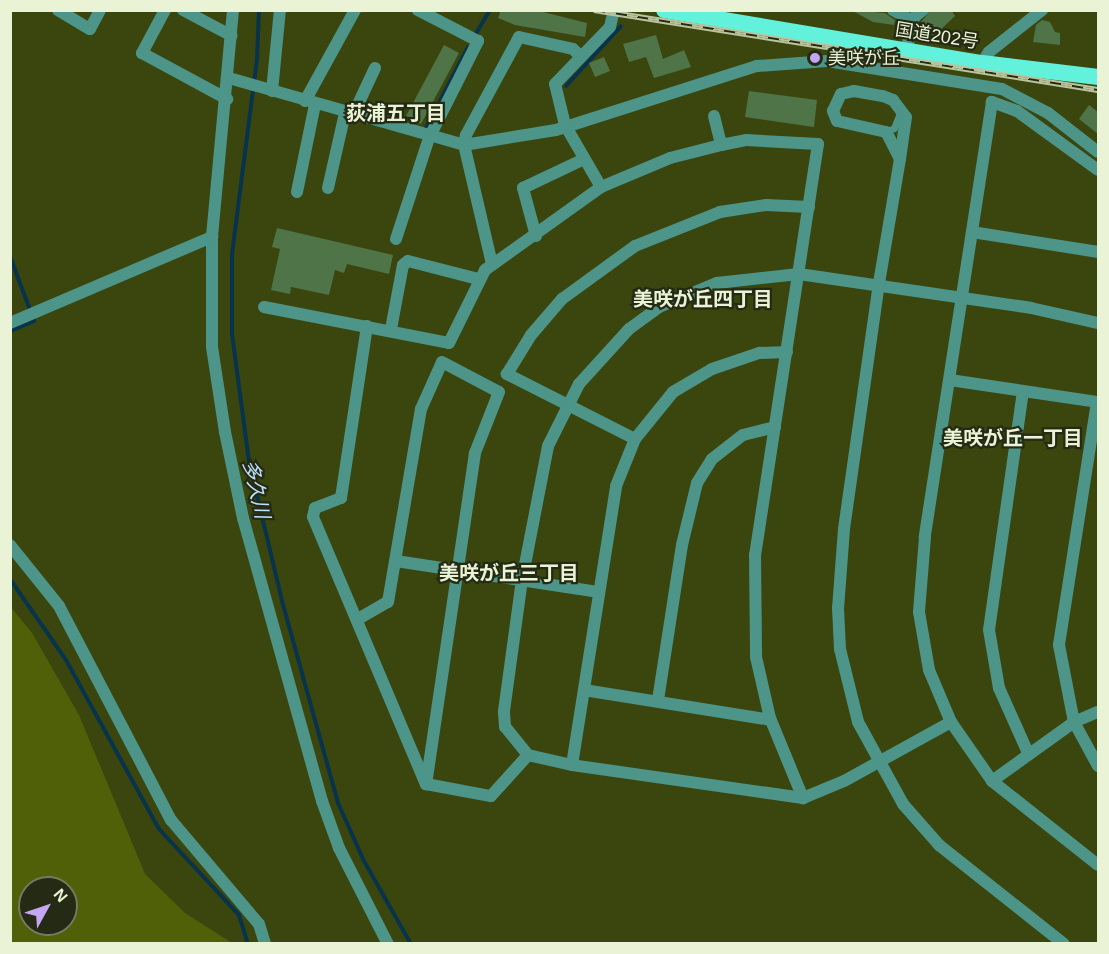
<!DOCTYPE html>
<html>
<head>
<meta charset="utf-8">
<style>
	body { margin:0 }
	#map { position:relative; width:1109px; height:954px; overflow:hidden; background:#3a460e; font-family:Helvetica,"Noto Sans JP",sans-serif }
	div>[style] { position:absolute }
	.green>* { inset:0; background:#4f6008 }
	.stream>* { height:4px; margin:-2px; padding:0 2px; transform-origin:2px; border-radius:2px; background:#08334d }
	.building>* { inset:0; background:#4e7448 }
	.service>* { height:7px; margin:-3.5px; padding:0 3.5px; transform-origin:3.5px; border-radius:3.5px; background:#4c9588 }
	.minor>* { height:12px; margin:-6px; padding:0 6px; transform-origin:6px; border-radius:6px; background:#4c9588 }
	.tertiary>* { height:12px; margin:-6px; padding:0 6px; transform-origin:6px; border-radius:6px; background:#4c9588 }
	.trunk>* { height:16px; margin:-8px; padding:0 8px; transform-origin:8px; border-radius:8px; background:#62f2dc }
	.rail>* { height:6px; margin-top:-3px; transform-origin:0; background:repeating-linear-gradient(90deg,#242a13 0 11px,#bbc49f 0 22px); box-sizing:border-box; border-block:2px solid #bbc49f }
	.dots>* { width:16px; height:16px; translate:-50% -50%; box-sizing:border-box; border:3px solid #242a13; border-radius:50% }
	span { translate:-50% -50%; white-space:nowrap; text-align:center; line-height:1.15; -webkit-text-stroke:4.5px #242a13; paint-order:stroke }
	.street-label { font-size:18px; color:#eaf3d5 }
	.poi-label { font-size:18px; color:#eaf3d5 }
	.left { translate:0 -50%; text-align:left }
	.neighbourhood-label { font-size:20px; color:#eaf3d5; font-weight:700 }
	.water-label { font-size:20px; color:#bde2ff; font-style:italic }
	.frame { position:absolute; inset:0; border:12px solid #eaf3d5; pointer-events:none }
	.north { position:absolute; left:18px; top:876px; width:60px; height:60px; box-sizing:border-box; background:#242a13; border:2px solid #737a61; border-radius:50%; rotate:50deg; font-size:16px; font-weight:700; line-height:24px; text-align:center; color:#eaf3d5 }
	.north::after { content:''; display:block; margin:auto; width:21px; height:27px; background:#c3a7f2; clip-path:polygon(50% 0,100% 100%,50% 72%,0 100%) }
</style>
</head>
<body>
<div id="map">
	<div class="green">
		<i style="clip-path:polygon(evenodd,10px 606px,32px 633px,79px 715px,145px 874px,185px 913px,232px 943px,11px 943px,10px 606px,30px 888px,66px 888px,66px 924px,30px 924px,30px 888px)"></i>
	</div>
	<div class="stream">
		<i style="left:259px;top:10px;width:49px;rotate:92.3deg"></i>
		<i style="left:257px;top:59px;width:197px;rotate:97.3deg"></i>
		<i style="left:232px;top:254px;width:80px;rotate:90deg"></i>
		<i style="left:232px;top:334px;width:129px;rotate:82.4deg"></i>
		<i style="left:249px;top:462px;width:143px;rotate:76.6deg"></i>
		<i style="left:282px;top:601px;width:210px;rotate:74.5deg"></i>
		<i style="left:338px;top:803px;width:64px;rotate:65.9deg"></i>
		<i style="left:364px;top:861px;width:95px;rotate:60.5deg"></i>
		<i style="left:475px;top:35px;width:29px;rotate:-59deg"></i>
		<i style="left:566px;top:86px;width:81px;rotate:-47.5deg"></i>
		<i style="left:425px;top:130px;width:93px;rotate:-62.6deg"></i>
		<i style="left:10px;top:256px;width:69px;rotate:69.7deg"></i>
		<i style="left:34px;top:321px;width:26px;rotate:157deg"></i>
		<i style="left:10px;top:579px;width:98px;rotate:55.3deg"></i>
		<i style="left:66px;top:660px;width:193px;rotate:61.2deg"></i>
		<i style="left:159px;top:829px;width:117px;rotate:47.1deg"></i>
		<i style="left:239px;top:915px;width:30px;rotate:73deg"></i>
	</div>
	<div class="building">
		<i style="clip-path:polygon(501px 10px,543px 12px,587px 23px,585px 37px,515px 25px,498px 18px)"></i>
		<i style="clip-path:polygon(851px 10px,885px 13px,895px 20px,894px 25px,873px 22px)"></i>
		<i style="clip-path:polygon(931px 10px,951px 10px,955px 16px,934px 36px,921px 22px)"></i>
		<i style="clip-path:polygon(1042px 20px,1050px 22px,1055px 32px,1060px 33px,1060px 45px,1033px 42px,1036px 25px)"></i>
		<i style="clip-path:polygon(656px 35px,663px 59px,684px 50px,691px 67px,654px 78px,646px 57px,629px 62px,623px 44px)"></i>
		<i style="clip-path:polygon(444px 45px,459px 53px,421px 124px,406px 116px)"></i>
		<i style="clip-path:polygon(604px 57px,610px 71px,595px 77px,589px 63px)"></i>
		<i style="clip-path:polygon(749px 91px,817px 100px,814px 127px,745px 117px)"></i>
		<i style="clip-path:polygon(1089px 105px,1098px 112px,1098px 134px,1079px 119px)"></i>
		<i style="clip-path:polygon(277px 228px,393px 255px,389px 274px,347px 264px,344px 273px,335px 270px,329px 295px,291px 287px,290px 294px,271px 290px,280px 249px,272px 247px)"></i>
	</div>
	<div class="service">
		<i style="left:886px;top:132px;width:9px;rotate:-27deg"></i>
		<i style="left:894px;top:128px;width:16px;rotate:-68deg"></i>
	</div>
	<div class="minor">
		<i style="left:58px;top:10px;width:37px;rotate:31deg"></i>
		<i style="left:90px;top:29px;width:21px;rotate:-62deg"></i>
		<i style="left:165px;top:10px;width:49px;rotate:118.1deg"></i>
		<i style="left:142px;top:53px;width:97px;rotate:28.4deg"></i>
		<i style="left:183px;top:10px;width:55px;rotate:28deg"></i>
		<i style="left:233px;top:10px;width:228px;rotate:95.3deg"></i>
		<i style="left:212px;top:237px;width:110px;rotate:90deg"></i>
		<i style="left:212px;top:347px;width:86px;rotate:81.3deg"></i>
		<i style="left:225px;top:432px;width:88px;rotate:78.2deg"></i>
		<i style="left:243px;top:518px;width:294px;rotate:74.4deg"></i>
		<i style="left:322px;top:801px;width:50px;rotate:70.1deg"></i>
		<i style="left:339px;top:848px;width:108px;rotate:63deg"></i>
		<i style="left:893px;top:10px;width:21px;rotate:29deg"></i>
		<i style="left:911px;top:20px;width:32px;rotate:97deg"></i>
		<i style="left:911px;top:20px;width:16px;rotate:-40deg"></i>
		<i style="left:982px;top:63px;width:13px;rotate:-58deg"></i>
		<i style="left:989px;top:52px;width:68px;rotate:-38.4deg"></i>
		<i style="left:229px;top:78px;width:244px;rotate:15.9deg"></i>
		<i style="left:464px;top:145px;width:93px;rotate:-9.3deg"></i>
		<i style="left:556px;top:130px;width:211px;rotate:-17.7deg"></i>
		<i style="left:757px;top:66px;width:70px;rotate:-4.1deg"></i>
		<i style="left:827px;top:61px;width:177px;rotate:9.1deg"></i>
		<i style="left:1002px;top:89px;width:52px;rotate:27.6deg"></i>
		<i style="left:1048px;top:113px;width:63px;rotate:38deg"></i>
		<i style="left:272px;top:91px;width:81px;rotate:-84.4deg"></i>
		<i style="left:305px;top:101px;width:104px;rotate:-61.2deg"></i>
		<i style="left:353px;top:115px;width:52px;rotate:-64.9deg"></i>
		<i style="left:714px;top:116px;width:30px;rotate:76deg"></i>
		<i style="left:1098px;top:170px;width:100px;rotate:-143.9deg"></i>
		<i style="left:1017px;top:111px;width:27px;rotate:-160deg"></i>
		<i style="left:992px;top:102px;width:440px;rotate:98.8deg"></i>
		<i style="left:925px;top:537px;width:75px;rotate:94.6deg"></i>
		<i style="left:919px;top:612px;width:59px;rotate:80.2deg"></i>
		<i style="left:929px;top:670px;width:56px;rotate:67.1deg"></i>
		<i style="left:951px;top:722px;width:72px;rotate:55.2deg"></i>
		<i style="left:992px;top:781px;width:135px;rotate:38.4deg"></i>
		<i style="left:601px;top:187px;width:72px;rotate:-120.1deg"></i>
		<i style="left:565px;top:125px;width:42px;rotate:-103.7deg"></i>
		<i style="left:555px;top:84px;width:79px;rotate:-46deg"></i>
		<i style="left:610px;top:27px;width:17px;rotate:-77deg"></i>
		<i style="left:328px;top:188px;width:77px;rotate:-77.2deg"></i>
		<i style="left:297px;top:192px;width:90px;rotate:-78.4deg"></i>
		<i style="left:972px;top:232px;width:128px;rotate:9deg"></i>
		<i style="left:536px;top:236px;width:50px;rotate:-105.2deg"></i>
		<i style="left:523px;top:188px;width:68px;rotate:-25.4deg"></i>
		<i style="left:396px;top:239px;width:106px;rotate:-71.9deg"></i>
		<i style="left:429px;top:138px;width:109px;rotate:-63.2deg"></i>
		<i style="left:478px;top:41px;width:68px;rotate:-152.7deg"></i>
		<i style="left:492px;top:264px;width:122px;rotate:-103.2deg"></i>
		<i style="left:464px;top:145px;width:10px;rotate:-79deg"></i>
		<i style="left:466px;top:135px;width:111px;rotate:-61.6deg"></i>
		<i style="left:519px;top:37px;width:55px;rotate:12.5deg"></i>
		<i style="left:573px;top:49px;width:10px;rotate:45deg"></i>
		<i style="left:264px;top:307px;width:188px;rotate:11deg"></i>
		<i style="left:449px;top:343px;width:81px;rotate:-63.7deg"></i>
		<i style="left:485px;top:270px;width:143px;rotate:-35.6deg"></i>
		<i style="left:601px;top:187px;width:75px;rotate:-22.8deg"></i>
		<i style="left:670px;top:158px;width:53px;rotate:-14.3deg"></i>
		<i style="left:721px;top:145px;width:25px;rotate:-11deg"></i>
		<i style="left:746px;top:140px;width:72px;rotate:3.2deg"></i>
		<i style="left:818px;top:144px;width:416px;rotate:98.7deg"></i>
		<i style="left:755px;top:555px;width:102px;rotate:89.4deg"></i>
		<i style="left:756px;top:657px;width:63px;rotate:77.1deg"></i>
		<i style="left:770px;top:718px;width:87px;rotate:67.6deg"></i>
		<i style="left:10px;top:323px;width:220px;rotate:-23.1deg"></i>
		<i style="left:367px;top:326px;width:174px;rotate:98.6deg"></i>
		<i style="left:341px;top:498px;width:28px;rotate:159deg"></i>
		<i style="left:315px;top:508px;width:9px;rotate:103deg"></i>
		<i style="left:313px;top:517px;width:290px;rotate:67.1deg"></i>
		<i style="left:426px;top:784px;width:66px;rotate:10.5deg"></i>
		<i style="left:491px;top:796px;width:55px;rotate:-47.9deg"></i>
		<i style="left:391px;top:329px;width:65px;rotate:-79.4deg"></i>
		<i style="left:403px;top:265px;width:6px;rotate:-39deg"></i>
		<i style="left:408px;top:261px;width:72px;rotate:14.4deg"></i>
		<i style="left:950px;top:380px;width:150px;rotate:8.5deg"></i>
		<i style="left:1023px;top:391px;width:241px;rotate:98.1deg"></i>
		<i style="left:989px;top:630px;width:59px;rotate:80.2deg"></i>
		<i style="left:999px;top:688px;width:73px;rotate:65.9deg"></i>
		<i style="left:1097px;top:402px;width:246px;rotate:98.9deg"></i>
		<i style="left:1059px;top:645px;width:78px;rotate:79deg"></i>
		<i style="left:1074px;top:722px;width:50px;rotate:61.4deg"></i>
		<i style="left:635px;top:439px;width:144px;rotate:-153.1deg"></i>
		<i style="left:507px;top:374px;width:46px;rotate:-58.4deg"></i>
		<i style="left:531px;top:335px;width:48px;rotate:-49.3deg"></i>
		<i style="left:562px;top:299px;width:90px;rotate:-36deg"></i>
		<i style="left:635px;top:246px;width:92px;rotate:-21.8deg"></i>
		<i style="left:720px;top:212px;width:47px;rotate:-8.7deg"></i>
		<i style="left:766px;top:205px;width:43px;rotate:2.7deg"></i>
		<i style="left:10px;top:545px;width:78px;rotate:51.2deg"></i>
		<i style="left:59px;top:606px;width:242px;rotate:62.4deg"></i>
		<i style="left:171px;top:820px;width:136px;rotate:49.8deg"></i>
		<i style="left:259px;top:924px;width:21px;rotate:73deg"></i>
		<i style="left:396px;top:561px;width:204px;rotate:8.7deg"></i>
		<i style="left:358px;top:619px;width:34px;rotate:-30deg"></i>
		<i style="left:388px;top:602px;width:196px;rotate:-80.3deg"></i>
		<i style="left:421px;top:409px;width:51px;rotate:-65.9deg"></i>
		<i style="left:442px;top:362px;width:64px;rotate:27.8deg"></i>
		<i style="left:499px;top:392px;width:66px;rotate:111.5deg"></i>
		<i style="left:475px;top:453px;width:335px;rotate:98.4deg"></i>
		<i style="left:584px;top:690px;width:189px;rotate:9.1deg"></i>
		<i style="left:658px;top:700px;width:157px;rotate:-81.2deg"></i>
		<i style="left:682px;top:545px;width:64px;rotate:-76.4deg"></i>
		<i style="left:697px;top:483px;width:28px;rotate:-58deg"></i>
		<i style="left:712px;top:459px;width:39px;rotate:-38deg"></i>
		<i style="left:743px;top:435px;width:33px;rotate:-14deg"></i>
		<i style="left:951px;top:722px;width:122px;rotate:151.1deg"></i>
		<i style="left:844px;top:781px;width:44px;rotate:157.5deg"></i>
		<i style="left:803px;top:798px;width:233px;rotate:-171.9deg"></i>
		<i style="left:572px;top:765px;width:45px;rotate:-167.2deg"></i>
		<i style="left:528px;top:755px;width:36px;rotate:-129deg"></i>
		<i style="left:505px;top:727px;width:16px;rotate:-94deg"></i>
		<i style="left:504px;top:711px;width:132px;rotate:-82.2deg"></i>
		<i style="left:522px;top:580px;width:136px;rotate:-79deg"></i>
		<i style="left:548px;top:446px;width:69px;rotate:-63.4deg"></i>
		<i style="left:579px;top:384px;width:74px;rotate:-47.7deg"></i>
		<i style="left:629px;top:329px;width:37px;rotate:-36deg"></i>
		<i style="left:659px;top:307px;width:63px;rotate:-22.5deg"></i>
		<i style="left:717px;top:283px;width:82px;rotate:-6.3deg"></i>
		<i style="left:799px;top:274px;width:234px;rotate:8.3deg"></i>
		<i style="left:1031px;top:308px;width:69px;rotate:12.6deg"></i>
		<i style="left:572px;top:765px;width:282px;rotate:-81deg"></i>
		<i style="left:616px;top:486px;width:51px;rotate:-68deg"></i>
		<i style="left:635px;top:439px;width:60px;rotate:-51deg"></i>
		<i style="left:673px;top:392px;width:45px;rotate:-30.5deg"></i>
		<i style="left:712px;top:369px;width:50px;rotate:-18.8deg"></i>
		<i style="left:759px;top:353px;width:28px;rotate:-2deg"></i>
		<i style="left:992px;top:781px;width:101px;rotate:-35.7deg"></i>
		<i style="left:1074px;top:722px;width:26px;rotate:-23deg"></i>
	</div>
	<div class="tertiary">
		<i style="left:900px;top:159px;width:30px;rotate:-117deg"></i>
		<i style="left:886px;top:132px;width:50px;rotate:-167.3deg"></i>
		<i style="left:837px;top:121px;width:11px;rotate:-112deg"></i>
		<i style="left:833px;top:111px;width:19px;rotate:-65deg"></i>
		<i style="left:841px;top:94px;width:13px;rotate:-13deg"></i>
		<i style="left:854px;top:91px;width:29px;rotate:10deg"></i>
		<i style="left:883px;top:96px;width:11px;rotate:22deg"></i>
		<i style="left:893px;top:100px;width:21px;rotate:53deg"></i>
		<i style="left:906px;top:117px;width:42px;rotate:98.1deg"></i>
		<i style="left:900px;top:159px;width:126px;rotate:99.6deg"></i>
		<i style="left:879px;top:283px;width:248px;rotate:98.1deg"></i>
		<i style="left:844px;top:529px;width:79px;rotate:94.3deg"></i>
		<i style="left:838px;top:608px;width:41px;rotate:87.2deg"></i>
		<i style="left:840px;top:649px;width:75px;rotate:76.1deg"></i>
		<i style="left:858px;top:722px;width:94px;rotate:61.2deg"></i>
		<i style="left:903px;top:804px;width:55px;rotate:48.7deg"></i>
		<i style="left:939px;top:845px;width:159px;rotate:38.4deg"></i>
	</div>
	<div class="trunk">
		<i style="left:664px;top:10px;width:322px;rotate:9.5deg"></i>
		<i style="left:982px;top:63px;width:117px;rotate:6.9deg"></i>
	</div>
	<div class="rail">
		<i style="left:594px;top:10px;width:510px;rotate:9.02deg"></i>
	</div>
	<div class="dots">
		<i style="left:815px;top:58px;background:#c3a7f2"></i>
	</div>
	<div class="street-label">
		<span style="left:937px;top:36px;rotate:9deg">国道202号</span>
	</div>
	<div class="poi-label">
		<span class="left" style="left:828px;top:58px">美咲が丘</span>
	</div>
	<div class="neighbourhood-label">
		<span style="left:396px;top:113px">荻浦五丁目</span>
		<span style="left:703px;top:299px">美咲が丘四丁目</span>
		<span style="left:1013px;top:438px">美咲が丘一丁目</span>
		<span style="left:509px;top:573px">美咲が丘三丁目</span>
	</div>
	<div class="water-label">
		<span style="left:256px;top:489px;rotate:77deg">多久川</span>
	</div>
	<div class="frame"></div>
	<div class="north">N</div>
</div>
</body>
</html>
